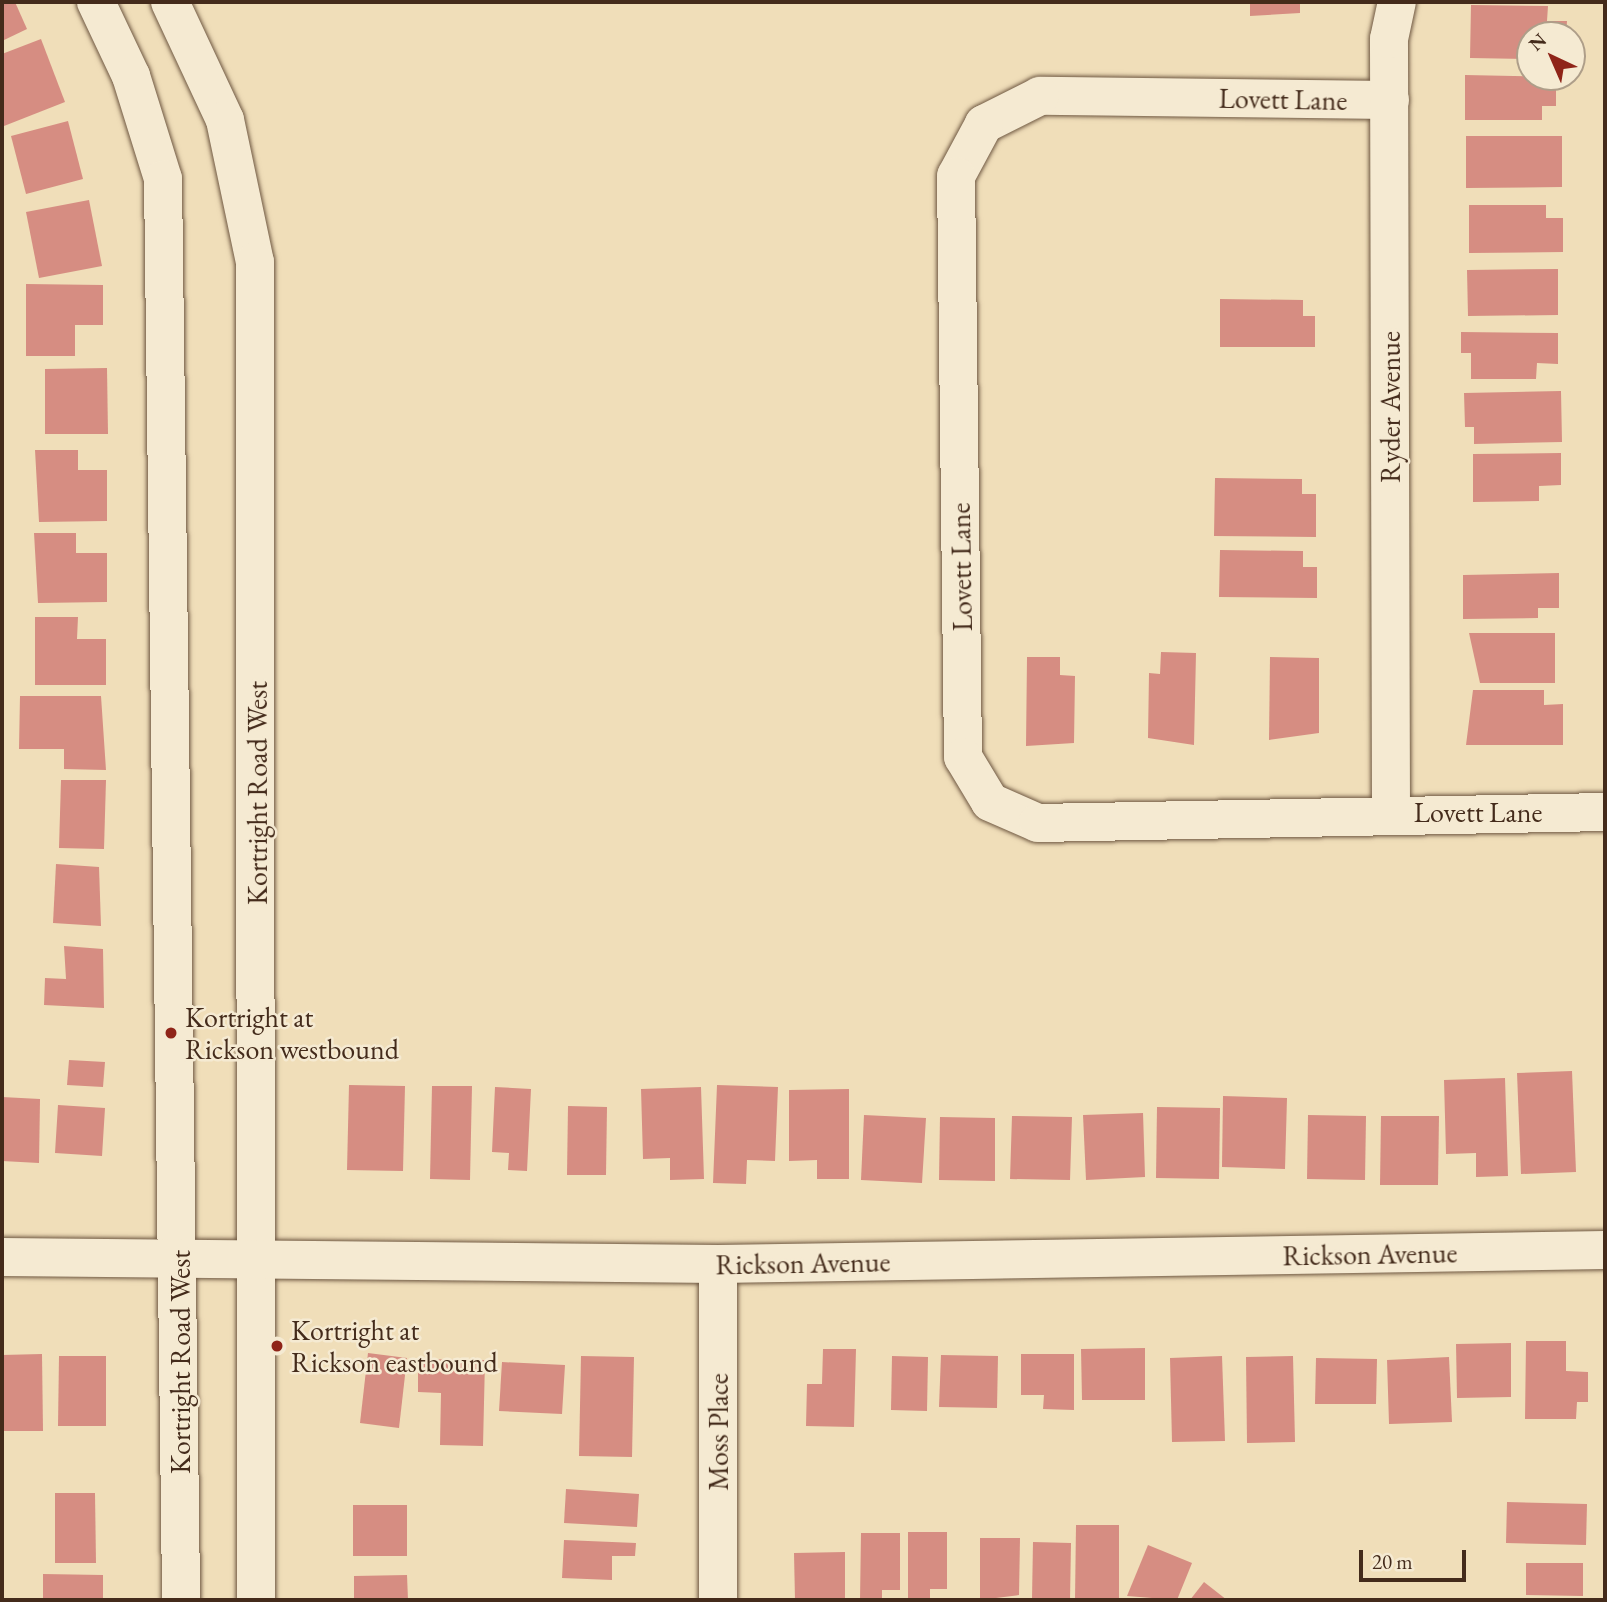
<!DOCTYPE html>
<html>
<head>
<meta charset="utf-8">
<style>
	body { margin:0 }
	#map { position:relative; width:1607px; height:1602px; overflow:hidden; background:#f0deb9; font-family:"EB Garamond",serif }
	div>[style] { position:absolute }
	.building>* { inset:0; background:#d68d82 }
	.roads { filter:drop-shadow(0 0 2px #6f5842) drop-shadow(0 0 2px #6f5842) }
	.minor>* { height:38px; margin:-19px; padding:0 19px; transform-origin:19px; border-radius:19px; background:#f5ead2 }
	.dots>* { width:19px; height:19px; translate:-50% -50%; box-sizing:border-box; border:4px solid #f5ead2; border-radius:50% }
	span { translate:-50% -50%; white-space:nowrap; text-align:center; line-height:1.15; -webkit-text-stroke:5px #f5ead2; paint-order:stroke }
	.street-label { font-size:28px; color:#442b1b }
	.poi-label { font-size:28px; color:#442b1b }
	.left { translate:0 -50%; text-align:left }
	.frame { position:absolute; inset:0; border:4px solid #442b1b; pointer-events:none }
	.north { position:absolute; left:1516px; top:21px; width:70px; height:70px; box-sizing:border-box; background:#f5ead2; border:2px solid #ae9e89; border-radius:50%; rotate:316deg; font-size:19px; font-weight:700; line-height:28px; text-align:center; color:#442b1b }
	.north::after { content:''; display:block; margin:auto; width:24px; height:32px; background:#8f2418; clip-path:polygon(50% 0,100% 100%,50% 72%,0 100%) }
	.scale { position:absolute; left:1359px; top:1550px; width:107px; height:32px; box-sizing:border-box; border:4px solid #442b1b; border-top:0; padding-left:9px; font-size:21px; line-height:24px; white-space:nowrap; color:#442b1b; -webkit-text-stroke:5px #f5ead2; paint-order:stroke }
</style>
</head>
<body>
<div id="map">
	<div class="building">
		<i style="clip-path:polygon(2px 2px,15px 2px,27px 29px,2px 41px)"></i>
		<i style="clip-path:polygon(1250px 2px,1300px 2px,1300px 13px,1250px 16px)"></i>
		<i style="clip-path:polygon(1471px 5px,1548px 6px,1547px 21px,1567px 21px,1566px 35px,1530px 35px,1530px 59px,1470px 58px)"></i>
		<i style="clip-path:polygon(41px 39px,65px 102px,4px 126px,2px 54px)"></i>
		<i style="clip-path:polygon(1465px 75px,1556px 77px,1556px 106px,1542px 106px,1542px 120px,1465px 120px)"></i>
		<i style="clip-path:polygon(68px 121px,83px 179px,26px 194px,11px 136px)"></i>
		<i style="clip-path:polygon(1466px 136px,1562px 136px,1562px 187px,1466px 188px)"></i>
		<i style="clip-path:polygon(89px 200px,102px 266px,39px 278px,26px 212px)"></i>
		<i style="clip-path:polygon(1469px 205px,1546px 205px,1546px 218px,1563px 218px,1563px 252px,1469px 253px)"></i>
		<i style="clip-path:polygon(1558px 269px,1558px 315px,1468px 316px,1467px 270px)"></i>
		<i style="clip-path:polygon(26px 284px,103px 285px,103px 325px,75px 325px,75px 356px,26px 356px)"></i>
		<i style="clip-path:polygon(1220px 299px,1303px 300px,1303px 316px,1315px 316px,1315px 347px,1220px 347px)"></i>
		<i style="clip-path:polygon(1461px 332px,1558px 333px,1558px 364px,1537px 363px,1536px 379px,1471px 379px,1471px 353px,1461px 353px)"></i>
		<i style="clip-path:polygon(107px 368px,108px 434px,45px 434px,45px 369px)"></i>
		<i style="clip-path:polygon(1561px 391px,1562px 442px,1474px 444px,1474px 427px,1465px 427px,1464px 393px)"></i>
		<i style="clip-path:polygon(35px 450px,78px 450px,78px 470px,107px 470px,107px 521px,39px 522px)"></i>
		<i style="clip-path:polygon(1561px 453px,1561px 485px,1539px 486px,1539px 501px,1473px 502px,1473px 454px)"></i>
		<i style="clip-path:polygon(1215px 478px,1302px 479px,1302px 494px,1316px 494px,1316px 537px,1214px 536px)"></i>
		<i style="clip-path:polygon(34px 533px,76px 533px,76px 553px,107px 553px,107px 602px,38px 603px)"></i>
		<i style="clip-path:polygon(1220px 550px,1303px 551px,1303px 567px,1317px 567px,1317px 598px,1219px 597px)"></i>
		<i style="clip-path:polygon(1559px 573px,1559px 608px,1538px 608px,1538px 618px,1463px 619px,1463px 575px)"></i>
		<i style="clip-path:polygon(35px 617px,78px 617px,77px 639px,106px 639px,106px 685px,35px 685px)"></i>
		<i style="clip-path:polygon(1469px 633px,1555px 633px,1555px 683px,1480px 683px)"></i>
		<i style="clip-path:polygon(1161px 652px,1196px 653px,1194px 745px,1148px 738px,1149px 673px,1160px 674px)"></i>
		<i style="clip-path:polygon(1027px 657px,1060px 657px,1060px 675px,1075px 676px,1074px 743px,1026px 746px)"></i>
		<i style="clip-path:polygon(1270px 657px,1319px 658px,1319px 733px,1269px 740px)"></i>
		<i style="clip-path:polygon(1473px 690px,1544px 690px,1544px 705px,1563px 704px,1563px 745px,1466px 745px)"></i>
		<i style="clip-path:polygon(20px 696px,101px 696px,106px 770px,64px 769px,64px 749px,19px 749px)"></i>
		<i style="clip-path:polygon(61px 780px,106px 780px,104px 849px,59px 848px)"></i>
		<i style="clip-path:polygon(56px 864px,99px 867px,101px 926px,53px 923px)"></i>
		<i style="clip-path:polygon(64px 946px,103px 949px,104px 1008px,44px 1005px,45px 978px,66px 979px)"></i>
		<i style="clip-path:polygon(69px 1060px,105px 1062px,103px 1087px,67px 1085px)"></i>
		<i style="clip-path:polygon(1572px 1071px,1576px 1172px,1521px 1174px,1517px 1073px)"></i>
		<i style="clip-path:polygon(1505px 1078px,1508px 1176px,1476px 1177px,1476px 1153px,1446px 1154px,1444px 1080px)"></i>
		<i style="clip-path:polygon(349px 1085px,405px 1086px,403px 1171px,347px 1170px)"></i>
		<i style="clip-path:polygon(717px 1085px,778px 1087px,775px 1161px,747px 1160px,746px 1184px,713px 1183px)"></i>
		<i style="clip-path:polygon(432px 1086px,472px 1086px,470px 1180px,430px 1179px)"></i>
		<i style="clip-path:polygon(495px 1087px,531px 1089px,527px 1171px,508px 1170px,509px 1153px,492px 1152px)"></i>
		<i style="clip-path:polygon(701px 1087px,704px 1179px,670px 1180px,670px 1158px,643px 1159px,641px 1089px)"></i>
		<i style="clip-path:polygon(849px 1089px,849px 1179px,817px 1179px,817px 1160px,789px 1161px,789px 1090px)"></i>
		<i style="clip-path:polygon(1223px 1096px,1287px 1098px,1285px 1169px,1222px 1167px)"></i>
		<i style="clip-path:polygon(2px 1097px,40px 1099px,39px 1163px,2px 1161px)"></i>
		<i style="clip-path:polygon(58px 1105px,105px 1108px,102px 1156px,55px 1153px)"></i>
		<i style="clip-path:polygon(568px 1106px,607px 1107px,606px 1175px,567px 1175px)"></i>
		<i style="clip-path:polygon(1157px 1107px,1220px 1108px,1219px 1179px,1156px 1178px)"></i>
		<i style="clip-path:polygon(1143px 1113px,1145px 1177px,1086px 1180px,1083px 1115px)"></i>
		<i style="clip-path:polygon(864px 1115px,926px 1118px,922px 1183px,861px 1180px)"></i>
		<i style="clip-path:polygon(1308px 1115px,1366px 1116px,1365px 1180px,1307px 1179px)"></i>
		<i style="clip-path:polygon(1012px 1116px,1072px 1117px,1070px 1180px,1010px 1179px)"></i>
		<i style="clip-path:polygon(1381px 1116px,1439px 1116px,1438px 1185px,1380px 1185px)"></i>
		<i style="clip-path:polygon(940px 1117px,995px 1118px,995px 1181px,939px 1180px)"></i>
		<i style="clip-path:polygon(1526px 1341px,1566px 1341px,1566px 1371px,1588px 1372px,1588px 1402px,1577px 1402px,1576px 1419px,1525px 1419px)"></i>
		<i style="clip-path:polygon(1511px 1343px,1511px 1397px,1457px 1398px,1456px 1344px)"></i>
		<i style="clip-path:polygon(1145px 1348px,1145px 1400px,1082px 1400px,1081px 1349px)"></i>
		<i style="clip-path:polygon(823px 1349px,856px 1349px,854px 1427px,806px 1426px,807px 1384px,822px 1384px)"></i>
		<i style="clip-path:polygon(368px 1353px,407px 1358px,399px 1428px,360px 1423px)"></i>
		<i style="clip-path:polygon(42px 1354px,43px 1431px,2px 1431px,2px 1355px)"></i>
		<i style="clip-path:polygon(1021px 1354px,1074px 1354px,1074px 1410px,1043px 1409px,1044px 1395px,1021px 1395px)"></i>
		<i style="clip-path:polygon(941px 1355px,998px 1356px,997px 1408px,939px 1407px)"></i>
		<i style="clip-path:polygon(59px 1356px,106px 1356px,106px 1426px,58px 1426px)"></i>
		<i style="clip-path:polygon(581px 1356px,634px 1357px,632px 1457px,579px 1456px)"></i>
		<i style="clip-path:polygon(892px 1356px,928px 1357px,927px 1411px,891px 1410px)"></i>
		<i style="clip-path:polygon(1222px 1356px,1225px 1441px,1172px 1442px,1170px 1358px)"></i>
		<i style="clip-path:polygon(1293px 1356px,1295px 1442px,1247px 1443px,1246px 1357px)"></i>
		<i style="clip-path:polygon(1449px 1357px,1452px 1422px,1389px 1424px,1387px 1360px)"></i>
		<i style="clip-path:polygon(1316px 1358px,1377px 1359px,1376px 1404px,1315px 1404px)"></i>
		<i style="clip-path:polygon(418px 1359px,485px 1360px,483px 1446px,440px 1445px,441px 1393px,418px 1392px)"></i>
		<i style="clip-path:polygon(502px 1362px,565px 1365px,562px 1414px,499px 1411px)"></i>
		<i style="clip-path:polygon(566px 1489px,639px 1494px,637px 1527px,564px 1523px)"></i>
		<i style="clip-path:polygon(55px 1493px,95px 1493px,96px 1563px,55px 1563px)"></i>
		<i style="clip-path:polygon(1507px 1502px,1587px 1504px,1586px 1545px,1506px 1543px)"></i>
		<i style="clip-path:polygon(353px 1505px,407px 1505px,407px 1556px,353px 1556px)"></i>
		<i style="clip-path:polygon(1076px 1525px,1119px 1525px,1119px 1600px,1075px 1600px)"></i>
		<i style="clip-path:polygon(908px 1532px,947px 1532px,947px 1589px,930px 1589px,930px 1600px,908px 1600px)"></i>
		<i style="clip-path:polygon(861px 1533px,900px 1533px,900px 1590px,882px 1590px,882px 1600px,860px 1600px)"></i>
		<i style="clip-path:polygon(980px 1538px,1020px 1538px,1019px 1595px,980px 1600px)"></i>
		<i style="clip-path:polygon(564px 1540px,636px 1543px,635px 1556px,612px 1556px,612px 1580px,562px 1578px)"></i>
		<i style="clip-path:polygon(1033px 1542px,1071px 1543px,1070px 1600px,1032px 1599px)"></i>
		<i style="clip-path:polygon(1148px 1545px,1192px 1563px,1177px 1600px,1127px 1596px)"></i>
		<i style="clip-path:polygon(845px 1552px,845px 1600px,795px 1600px,794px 1553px)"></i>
		<i style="clip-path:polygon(1526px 1563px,1583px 1563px,1583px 1596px,1526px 1595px)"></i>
		<i style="clip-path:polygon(43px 1574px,103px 1575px,103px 1600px,43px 1600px)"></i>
		<i style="clip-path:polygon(407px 1575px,408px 1600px,354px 1600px,354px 1576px)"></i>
		<i style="clip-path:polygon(1204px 1582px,1227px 1600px,1190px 1600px)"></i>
	</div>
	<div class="roads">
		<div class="minor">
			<i style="left:96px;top:2px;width:82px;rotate:64.7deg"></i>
			<i style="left:131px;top:76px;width:108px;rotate:72.7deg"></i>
			<i style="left:163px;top:179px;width:1421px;rotate:89.27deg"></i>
			<i style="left:170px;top:2px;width:130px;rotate:65deg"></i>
			<i style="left:225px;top:120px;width:145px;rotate:78.1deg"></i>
			<i style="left:255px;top:262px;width:1338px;rotate:89.96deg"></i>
			<i style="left:1390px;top:100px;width:350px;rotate:-179.3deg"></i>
			<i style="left:1040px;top:96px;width:63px;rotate:153.4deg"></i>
			<i style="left:984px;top:124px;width:59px;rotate:118.3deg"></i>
			<i style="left:956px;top:176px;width:581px;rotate:89.31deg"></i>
			<i style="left:963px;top:757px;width:52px;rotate:59deg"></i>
			<i style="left:990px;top:802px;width:52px;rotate:23.6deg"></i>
			<i style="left:1038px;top:823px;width:567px;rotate:-1.11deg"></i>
			<i style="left:1391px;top:812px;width:773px;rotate:-90.15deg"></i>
			<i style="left:1389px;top:39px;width:38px;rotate:-78deg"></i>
			<i style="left:2px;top:1257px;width:716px;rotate:0.56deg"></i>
			<i style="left:718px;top:1264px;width:887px;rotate:-0.9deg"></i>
			<i style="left:718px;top:1600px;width:336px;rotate:-90deg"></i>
		</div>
	</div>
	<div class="dots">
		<i style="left:171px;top:1033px;background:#8f2418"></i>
		<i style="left:277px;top:1346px;background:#8f2418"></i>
	</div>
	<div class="street-label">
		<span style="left:1283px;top:99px;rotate:1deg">Lovett Lane</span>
		<span style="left:1390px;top:407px;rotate:-90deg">Ryder Avenue</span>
		<span style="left:961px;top:567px;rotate:-91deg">Lovett Lane</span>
		<span style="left:257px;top:793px;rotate:-90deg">Kortright Road West</span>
		<span style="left:1478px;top:812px">Lovett Lane</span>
		<span style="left:1370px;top:1254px;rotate:-1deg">Rickson Avenue</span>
		<span style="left:803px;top:1263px;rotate:-1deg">Rickson Avenue</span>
		<span style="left:180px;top:1362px;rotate:-90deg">Kortright Road West</span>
		<span style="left:718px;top:1432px;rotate:-90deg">Moss Place</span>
	</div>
	<div class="poi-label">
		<span class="left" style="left:185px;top:1033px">Kortright at<br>Rickson westbound</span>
		<span class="left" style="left:291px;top:1346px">Kortright at<br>Rickson eastbound</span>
	</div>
	<div class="frame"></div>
	<div class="north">N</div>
	<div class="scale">20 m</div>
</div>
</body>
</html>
